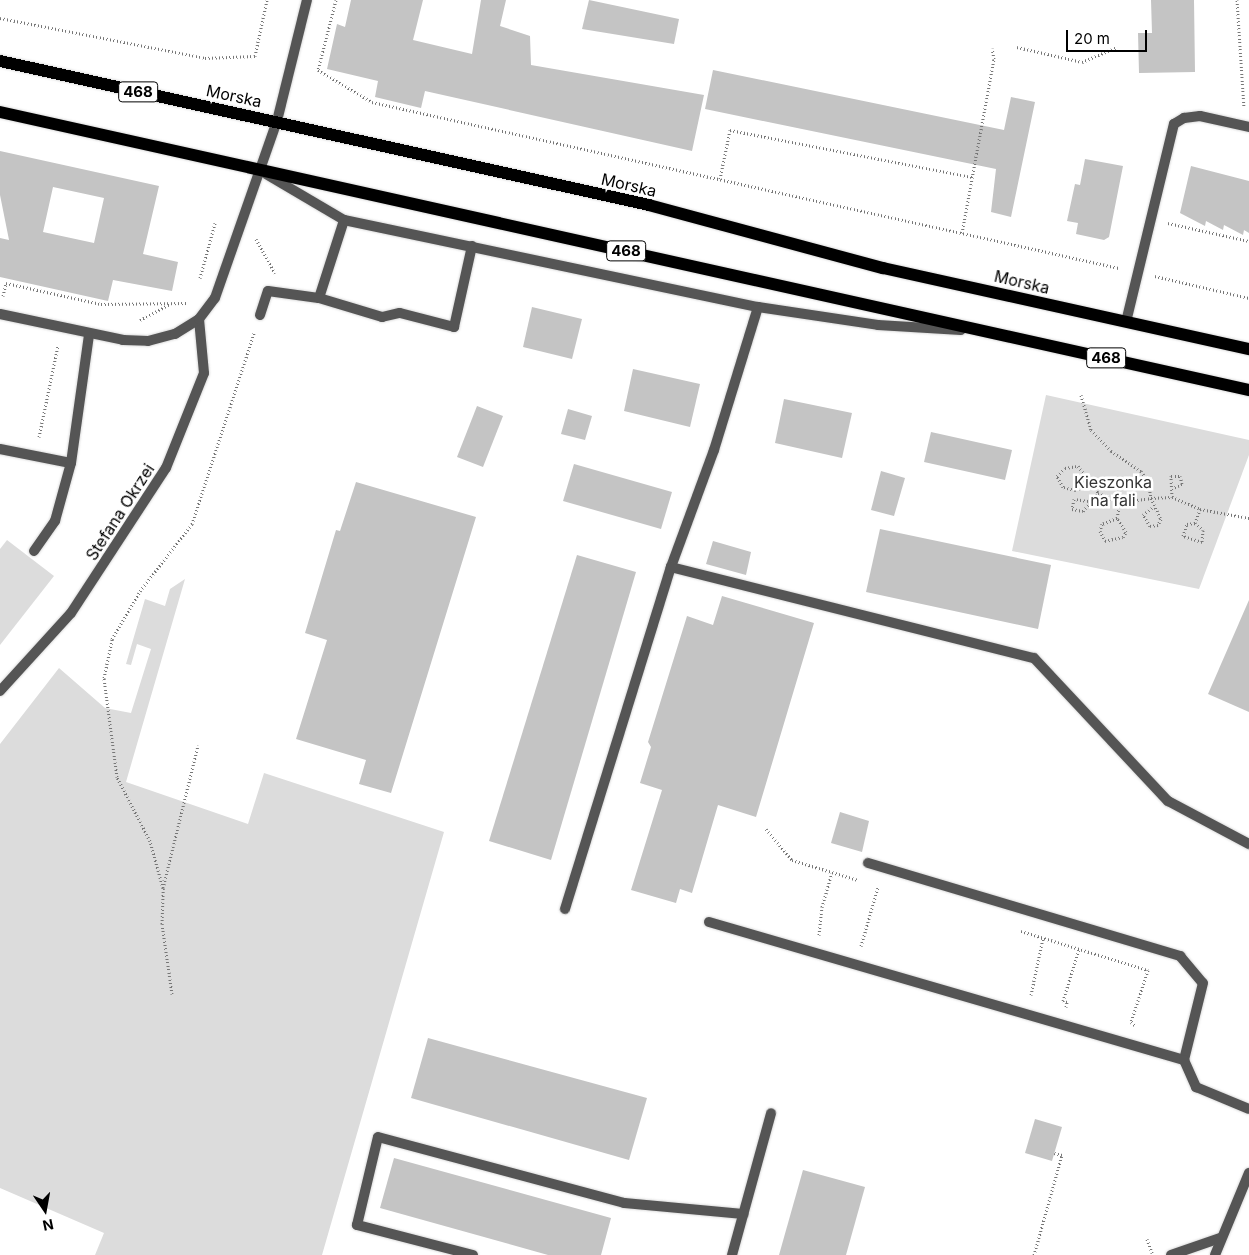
<!DOCTYPE html>
<html>
<head>
<meta charset="utf-8">
<style>
	body { margin:0 }
	#map { position:relative; width:1249px; height:1255px; overflow:hidden; background:#fff; font-family:Inter,sans-serif }
	div>[style] { position:absolute }
	.green>* { inset:0; background:#dcdcdc }
	.building>* { inset:0; background:#c4c4c4 }
	.path>* { height:3px; margin-top:-1.5px; transform-origin:0; background:repeating-linear-gradient(90deg,#777 0 1px,transparent 0 3.5px) }
	.roads { filter:drop-shadow(0 0 1px #dbdbdb) drop-shadow(0 0 1px #dbdbdb) }
	.service>* { height:10px; margin:-5px; padding:0 5px; transform-origin:5px; border-radius:5px; background:#555 }
	.minor>* { height:10px; margin:-5px; padding:0 5px; transform-origin:5px; border-radius:5px; background:#555 }
	.primary>* { height:12px; margin:-6px; padding:0 6px; transform-origin:6px; border-radius:6px; background:#000 }
	span { translate:-50% -50%; white-space:nowrap; text-align:center; line-height:1.15; -webkit-text-stroke:5px #fff; paint-order:stroke }
	.shield-label span { padding:1px 4px; background:#fff; border:1px solid; border-radius:4px; -webkit-text-stroke-width:0 }
	.shield-label { font-size:15px; color:#000; font-weight:700 }
	.street-label { font-size:16px; color:#000 }
	.park-label { font-size:16px; color:#333 }
	.north { position:absolute; left:20px; top:1185px; width:50px; height:50px; -webkit-text-stroke:4px #fff; paint-order:stroke; rotate:168deg; font-size:14px; font-weight:700; line-height:20px; text-align:center; color:#000 }
	.north::after { content:''; display:block; margin:auto; width:18px; height:22px; background:#000; clip-path:polygon(50% 0,100% 100%,50% 72%,0 100%) }
	.scale { position:absolute; left:1066px; top:30px; width:81px; height:22px; box-sizing:border-box; border:2px solid #000; border-top:0; padding-left:6px; font-size:15px; line-height:18px; white-space:nowrap; color:#000; -webkit-text-stroke:4px #fff; paint-order:stroke }
</style>
</head>
<body>
<div id="map">
	<div class="green">
		<i style="clip-path:polygon(1046px 395px,1249px 440px,1249px 455px,1199px 589px,1012px 551px)"></i>
		<i style="clip-path:polygon(7px 540px,54px 576px,0 645px,0 549px)"></i>
		<i style="clip-path:polygon(185px 579px,126px 782px,248px 824px,264px 773px,444px 832px,322px 1255px,95px 1255px,104px 1233px,0 1188px,0 744px,59px 668px,105px 708px,131px 713px,151px 649px,137px 644px,131px 665px,126px 664px,145px 599px,165px 606px,170px 589px)"></i>
	</div>
	<div class="building">
		<i style="clip-path:polygon(351px 0,423px 0,413px 40px,472px 54px,481px 0,506px 0,500px 26px,530px 36px,531px 65px,704px 95px,692px 151px,425px 91px,421px 108px,375px 97px,378px 81px,327px 69px,337px 24px,345px 27px)"></i>
		<i style="clip-path:polygon(589px 0,679px 19px,674px 44px,582px 29px)"></i>
		<i style="clip-path:polygon(1151px 0,1194px 0,1195px 72px,1139px 73px,1138px 33px,1152px 33px)"></i>
		<i style="clip-path:polygon(713px 70px,1004px 130px,1011px 97px,1035px 102px,1011px 217px,991px 212px,996px 169px,705px 109px)"></i>
		<i style="clip-path:polygon(evenodd,0 151px,159px 186px,143px 254px,178px 262px,172px 291px,113px 280px,108px 301px,0 277px,0 238px,9px 240px,0 195px,0 151px,53px 187px,104px 198px,94px 243px,43px 232px,53px 187px)"></i>
		<i style="clip-path:polygon(1085px 159px,1123px 166px,1109px 237px,1104px 240px,1076px 234px,1078px 223px,1067px 221px,1075px 184px,1080px 185px)"></i>
		<i style="clip-path:polygon(1191px 166px,1249px 181px,1249px 233px,1244px 230px,1243px 235px,1224px 225px,1223px 230px,1206px 221px,1205px 226px,1180px 213px)"></i>
		<i style="clip-path:polygon(532px 307px,582px 319px,572px 359px,523px 347px)"></i>
		<i style="clip-path:polygon(633px 369px,700px 384px,690px 427px,624px 411px)"></i>
		<i style="clip-path:polygon(784px 399px,852px 413px,842px 458px,775px 443px)"></i>
		<i style="clip-path:polygon(477px 406px,503px 416px,483px 467px,457px 457px)"></i>
		<i style="clip-path:polygon(568px 409px,592px 416px,585px 440px,561px 434px)"></i>
		<i style="clip-path:polygon(931px 432px,1012px 450px,1005px 480px,924px 462px)"></i>
		<i style="clip-path:polygon(574px 464px,672px 492px,661px 529px,563px 501px)"></i>
		<i style="clip-path:polygon(881px 471px,905px 478px,894px 516px,871px 510px)"></i>
		<i style="clip-path:polygon(356px 482px,476px 517px,391px 793px,359px 784px,366px 760px,296px 739px,327px 640px,305px 633px,336px 530px,340px 531px)"></i>
		<i style="clip-path:polygon(880px 529px,1051px 565px,1038px 629px,866px 592px)"></i>
		<i style="clip-path:polygon(713px 541px,751px 552px,746px 575px,706px 564px)"></i>
		<i style="clip-path:polygon(577px 555px,636px 572px,551px 860px,489px 841px)"></i>
		<i style="clip-path:polygon(722px 596px,814px 623px,756px 817px,718px 805px,692px 893px,680px 889px,676px 903px,631px 890px,662px 790px,640px 783px,651px 747px,648px 742px,687px 616px,713px 625px)"></i>
		<i style="clip-path:polygon(1249px 600px,1249px 712px,1208px 694px)"></i>
		<i style="clip-path:polygon(840px 812px,869px 821px,862px 852px,831px 843px)"></i>
		<i style="clip-path:polygon(428px 1038px,647px 1098px,629px 1160px,411px 1098px)"></i>
		<i style="clip-path:polygon(1035px 1119px,1062px 1127px,1052px 1161px,1025px 1153px)"></i>
		<i style="clip-path:polygon(394px 1158px,611px 1218px,601px 1255px,548px 1255px,380px 1208px)"></i>
		<i style="clip-path:polygon(803px 1170px,865px 1187px,846px 1255px,779px 1255px)"></i>
	</div>
	<div class="path">
		<i style="left:336px;top:0;width:72px;rotate:104.4deg"></i>
		<i style="left:318px;top:70px;width:63px;rotate:30.7deg"></i>
		<i style="left:372px;top:102px;width:765px;rotate:12.53deg"></i>
		<i style="left:1237px;top:0;width:107px;rotate:86.3deg"></i>
		<i style="left:0;top:18px;width:209px;rotate:11deg"></i>
		<i style="left:205px;top:58px;width:50px;rotate:-2.3deg"></i>
		<i style="left:255px;top:56px;width:57px;rotate:-77.9deg"></i>
		<i style="left:1017px;top:47px;width:67px;rotate:13deg"></i>
		<i style="left:1082px;top:62px;width:38px;rotate:-23deg"></i>
		<i style="left:720px;top:179px;width:50px;rotate:-78.5deg"></i>
		<i style="left:730px;top:130px;width:247px;rotate:11deg"></i>
		<i style="left:1168px;top:223px;width:83px;rotate:12.5deg"></i>
		<i style="left:962px;top:233px;width:177px;rotate:-79.6deg"></i>
		<i style="left:994px;top:59px;width:11px;rotate:-100deg"></i>
		<i style="left:256px;top:239px;width:39px;rotate:61deg"></i>
		<i style="left:1155px;top:276px;width:97px;rotate:13.2deg"></i>
		<i style="left:200px;top:278px;width:57px;rotate:-74.7deg"></i>
		<i style="left:3px;top:296px;width:13px;rotate:-77deg"></i>
		<i style="left:6px;top:283px;width:97px;rotate:12.5deg"></i>
		<i style="left:101px;top:304px;width:87px;rotate:-0.7deg"></i>
		<i style="left:140px;top:320px;width:34px;rotate:-28deg"></i>
		<i style="left:1081px;top:395px;width:36px;rotate:74deg"></i>
		<i style="left:1091px;top:430px;width:29px;rotate:46deg"></i>
		<i style="left:1111px;top:451px;width:36px;rotate:34deg"></i>
		<i style="left:1141px;top:471px;width:12px;rotate:55deg"></i>
		<i style="left:1148px;top:481px;width:17px;rotate:80deg"></i>
		<i style="left:1151px;top:498px;width:21px;rotate:-3deg"></i>
		<i style="left:1172px;top:497px;width:30px;rotate:23deg"></i>
		<i style="left:1200px;top:509px;width:50px;rotate:10.4deg"></i>
		<i style="left:39px;top:437px;width:94px;rotate:-78.3deg"></i>
		<i style="left:1089px;top:485px;width:15px;rotate:160deg"></i>
		<i style="left:1075px;top:490px;width:12px;rotate:-166deg"></i>
		<i style="left:1063px;top:487px;width:13px;rotate:-119deg"></i>
		<i style="left:1057px;top:476px;width:11px;rotate:-45deg"></i>
		<i style="left:1065px;top:468px;width:13px;rotate:-9deg"></i>
		<i style="left:1078px;top:466px;width:34px;rotate:53deg"></i>
		<i style="left:1098px;top:493px;width:24px;rotate:22deg"></i>
		<i style="left:1120px;top:502px;width:31px;rotate:-7deg"></i>
		<i style="left:1151px;top:498px;width:23px;rotate:65deg"></i>
		<i style="left:1161px;top:519px;width:7px;rotate:117deg"></i>
		<i style="left:1158px;top:525px;width:8px;rotate:173deg"></i>
		<i style="left:1150px;top:526px;width:13px;rotate:-122deg"></i>
		<i style="left:1143px;top:515px;width:13px;rotate:-39deg"></i>
		<i style="left:1172px;top:497px;width:21px;rotate:-93deg"></i>
		<i style="left:1171px;top:476px;width:9px"></i>
		<i style="left:1180px;top:476px;width:8px;rotate:76deg"></i>
		<i style="left:1182px;top:484px;width:10px;rotate:156deg"></i>
		<i style="left:1088px;top:501px;width:14px;rotate:-172deg"></i>
		<i style="left:1074px;top:499px;width:10px;rotate:101deg"></i>
		<i style="left:1072px;top:509px;width:11px;rotate:10deg"></i>
		<i style="left:1083px;top:511px;width:23px;rotate:-50deg"></i>
		<i style="left:1117px;top:518px;width:16px;rotate:158deg"></i>
		<i style="left:1102px;top:524px;width:7px;rotate:106deg"></i>
		<i style="left:1100px;top:531px;width:11px;rotate:63deg"></i>
		<i style="left:1105px;top:541px;width:18px;rotate:-13deg"></i>
		<i style="left:1123px;top:537px;width:6px;rotate:-59deg"></i>
		<i style="left:1126px;top:532px;width:17px;rotate:-123deg"></i>
		<i style="left:1117px;top:518px;width:16px;rotate:-79deg"></i>
		<i style="left:1195px;top:523px;width:11px;rotate:41deg"></i>
		<i style="left:1203px;top:530px;width:12px;rotate:95deg"></i>
		<i style="left:1202px;top:542px;width:20px;rotate:-162deg"></i>
		<i style="left:1183px;top:536px;width:13px;rotate:-72deg"></i>
		<i style="left:1187px;top:524px;width:8px;rotate:-7deg"></i>
		<i style="left:1195px;top:523px;width:15px;rotate:-70deg"></i>
		<i style="left:766px;top:829px;width:40px;rotate:50deg"></i>
		<i style="left:792px;top:860px;width:69px;rotate:16.9deg"></i>
		<i style="left:163px;top:888px;width:147px;rotate:-76.2deg"></i>
		<i style="left:1021px;top:931px;width:133px;rotate:17.1deg"></i>
		<i style="left:1148px;top:970px;width:55px;rotate:108.1deg"></i>
		<i style="left:1131px;top:1022px;width:6px;rotate:39deg"></i>
		<i style="left:819px;top:935px;width:28px;rotate:-84deg"></i>
		<i style="left:822px;top:907px;width:35px;rotate:-74deg"></i>
		<i style="left:861px;top:946px;width:61px;rotate:-73.9deg"></i>
		<i style="left:172px;top:994px;width:71px;rotate:-98.1deg"></i>
		<i style="left:162px;top:924px;width:36px;rotate:-88deg"></i>
		<i style="left:163px;top:888px;width:49px;rotate:-105.5deg"></i>
		<i style="left:150px;top:841px;width:72px;rotate:-117.3deg"></i>
		<i style="left:117px;top:777px;width:100px;rotate:-97.5deg"></i>
		<i style="left:104px;top:678px;width:40px;rotate:-78deg"></i>
		<i style="left:112px;top:639px;width:56px;rotate:-59.7deg"></i>
		<i style="left:140px;top:591px;width:85px;rotate:-52.2deg"></i>
		<i style="left:192px;top:524px;width:201px;rotate:-72deg"></i>
		<i style="left:1031px;top:995px;width:58px;rotate:-78.1deg"></i>
		<i style="left:1066px;top:1007px;width:5px;rotate:-79deg"></i>
		<i style="left:1067px;top:1002px;width:4px;rotate:-166deg"></i>
		<i style="left:1063px;top:1001px;width:54px;rotate:-72.9deg"></i>
		<i style="left:1147px;top:1239px;width:15px;rotate:70deg"></i>
		<i style="left:1034px;top:1255px;width:104px;rotate:-74.4deg"></i>
		<i style="left:1062px;top:1155px;width:8px;rotate:-166deg"></i>
	</div>
	<div class="roads">
		<div class="service">
			<i style="left:266px;top:174px;width:91px;rotate:30.5deg"></i>
			<i style="left:344px;top:220px;width:423px;rotate:11.9deg"></i>
			<i style="left:758px;top:307px;width:121px;rotate:8.5deg"></i>
			<i style="left:878px;top:325px;width:83px;rotate:3.4deg"></i>
			<i style="left:319px;top:298px;width:82px;rotate:-72.2deg"></i>
			<i style="left:758px;top:307px;width:150px;rotate:107.1deg"></i>
			<i style="left:714px;top:450px;width:125px;rotate:110.2deg"></i>
			<i style="left:671px;top:567px;width:374px;rotate:14.1deg"></i>
			<i style="left:1034px;top:658px;width:196px;rotate:46.9deg"></i>
			<i style="left:1168px;top:801px;width:92px;rotate:28deg"></i>
			<i style="left:260px;top:315px;width:25px;rotate:-72deg"></i>
			<i style="left:268px;top:291px;width:51px;rotate:7.8deg"></i>
			<i style="left:319px;top:298px;width:66px;rotate:16.8deg"></i>
			<i style="left:382px;top:317px;width:18px;rotate:-13deg"></i>
			<i style="left:400px;top:313px;width:56px;rotate:14.5deg"></i>
			<i style="left:454px;top:327px;width:83px;rotate:-77.5deg"></i>
			<i style="left:0;top:449px;width:72px;rotate:11.2deg"></i>
			<i style="left:34px;top:551px;width:37px;rotate:-55deg"></i>
			<i style="left:55px;top:521px;width:60px;rotate:-74.6deg"></i>
			<i style="left:71px;top:463px;width:129px;rotate:-82deg"></i>
			<i style="left:0;top:691px;width:105px;rotate:-47.7deg"></i>
			<i style="left:71px;top:613px;width:173px;rotate:-56.8deg"></i>
			<i style="left:166px;top:468px;width:102px;rotate:-68.2deg"></i>
			<i style="left:204px;top:373px;width:54px;rotate:-95.3deg"></i>
			<i style="left:868px;top:863px;width:326px;rotate:16.6deg"></i>
			<i style="left:1180px;top:956px;width:35px;rotate:50deg"></i>
			<i style="left:1203px;top:983px;width:79px;rotate:103.9deg"></i>
			<i style="left:565px;top:909px;width:358px;rotate:-72.8deg"></i>
			<i style="left:709px;top:922px;width:495px;rotate:16.2deg"></i>
			<i style="left:1184px;top:1060px;width:30px;rotate:66deg"></i>
			<i style="left:1196px;top:1087px;width:57px;rotate:22.5deg"></i>
			<i style="left:473px;top:1255px;width:120px;rotate:-165.5deg"></i>
			<i style="left:357px;top:1225px;width:90px;rotate:-76.6deg"></i>
			<i style="left:378px;top:1137px;width:255px;rotate:15deg"></i>
			<i style="left:624px;top:1203px;width:120px;rotate:5.3deg"></i>
			<i style="left:732px;top:1255px;width:147px;rotate:-74.6deg"></i>
		</div>
		<div class="minor">
			<i style="left:0;top:314px;width:126px;rotate:11.9deg"></i>
			<i style="left:123px;top:340px;width:25px;rotate:2deg"></i>
			<i style="left:148px;top:341px;width:28px;rotate:-15deg"></i>
			<i style="left:175px;top:334px;width:28px;rotate:-32deg"></i>
			<i style="left:199px;top:319px;width:26px;rotate:-53deg"></i>
			<i style="left:215px;top:298px;width:188px;rotate:-70.7deg"></i>
			<i style="left:277px;top:121px;width:125px;rotate:-76.1deg"></i>
			<i style="left:1126px;top:322px;width:204px;rotate:-76.4deg"></i>
			<i style="left:1174px;top:124px;width:12px;rotate:-31deg"></i>
			<i style="left:1184px;top:118px;width:16px;rotate:-7deg"></i>
			<i style="left:1200px;top:116px;width:50px;rotate:12.7deg"></i>
			<i style="left:1171px;top:1255px;width:52px;rotate:-19.1deg"></i>
			<i style="left:1215px;top:1255px;width:89px;rotate:-67.5deg"></i>
		</div>
		<div class="primary">
			<i style="left:0;top:61px;width:665px;rotate:12.51deg"></i>
			<i style="left:649px;top:205px;width:242px;rotate:15.1deg"></i>
			<i style="left:883px;top:268px;width:375px;rotate:12.5deg"></i>
			<i style="left:0;top:112px;width:1280px;rotate:12.55deg"></i>
		</div>
	</div>
	<div class="shield-label">
		<span style="left:138px;top:92px">468</span>
		<span style="left:626px;top:251px">468</span>
		<span style="left:1106px;top:358px">468</span>
	</div>
	<div class="street-label">
		<span style="left:234px;top:96px;rotate:12deg">Morska</span>
		<span style="left:629px;top:185px;rotate:13deg">Morska</span>
		<span style="left:1022px;top:282px;rotate:13deg">Morska</span>
		<span style="left:120px;top:512px;rotate:-57deg">Stefana Okrzei</span>
	</div>
	<div class="park-label">
		<span style="left:1113px;top:491px">Kieszonka<br>na fali</span>
	</div>
	<div class="north">N</div>
	<div class="scale">20 m</div>
</div>
</body>
</html>
